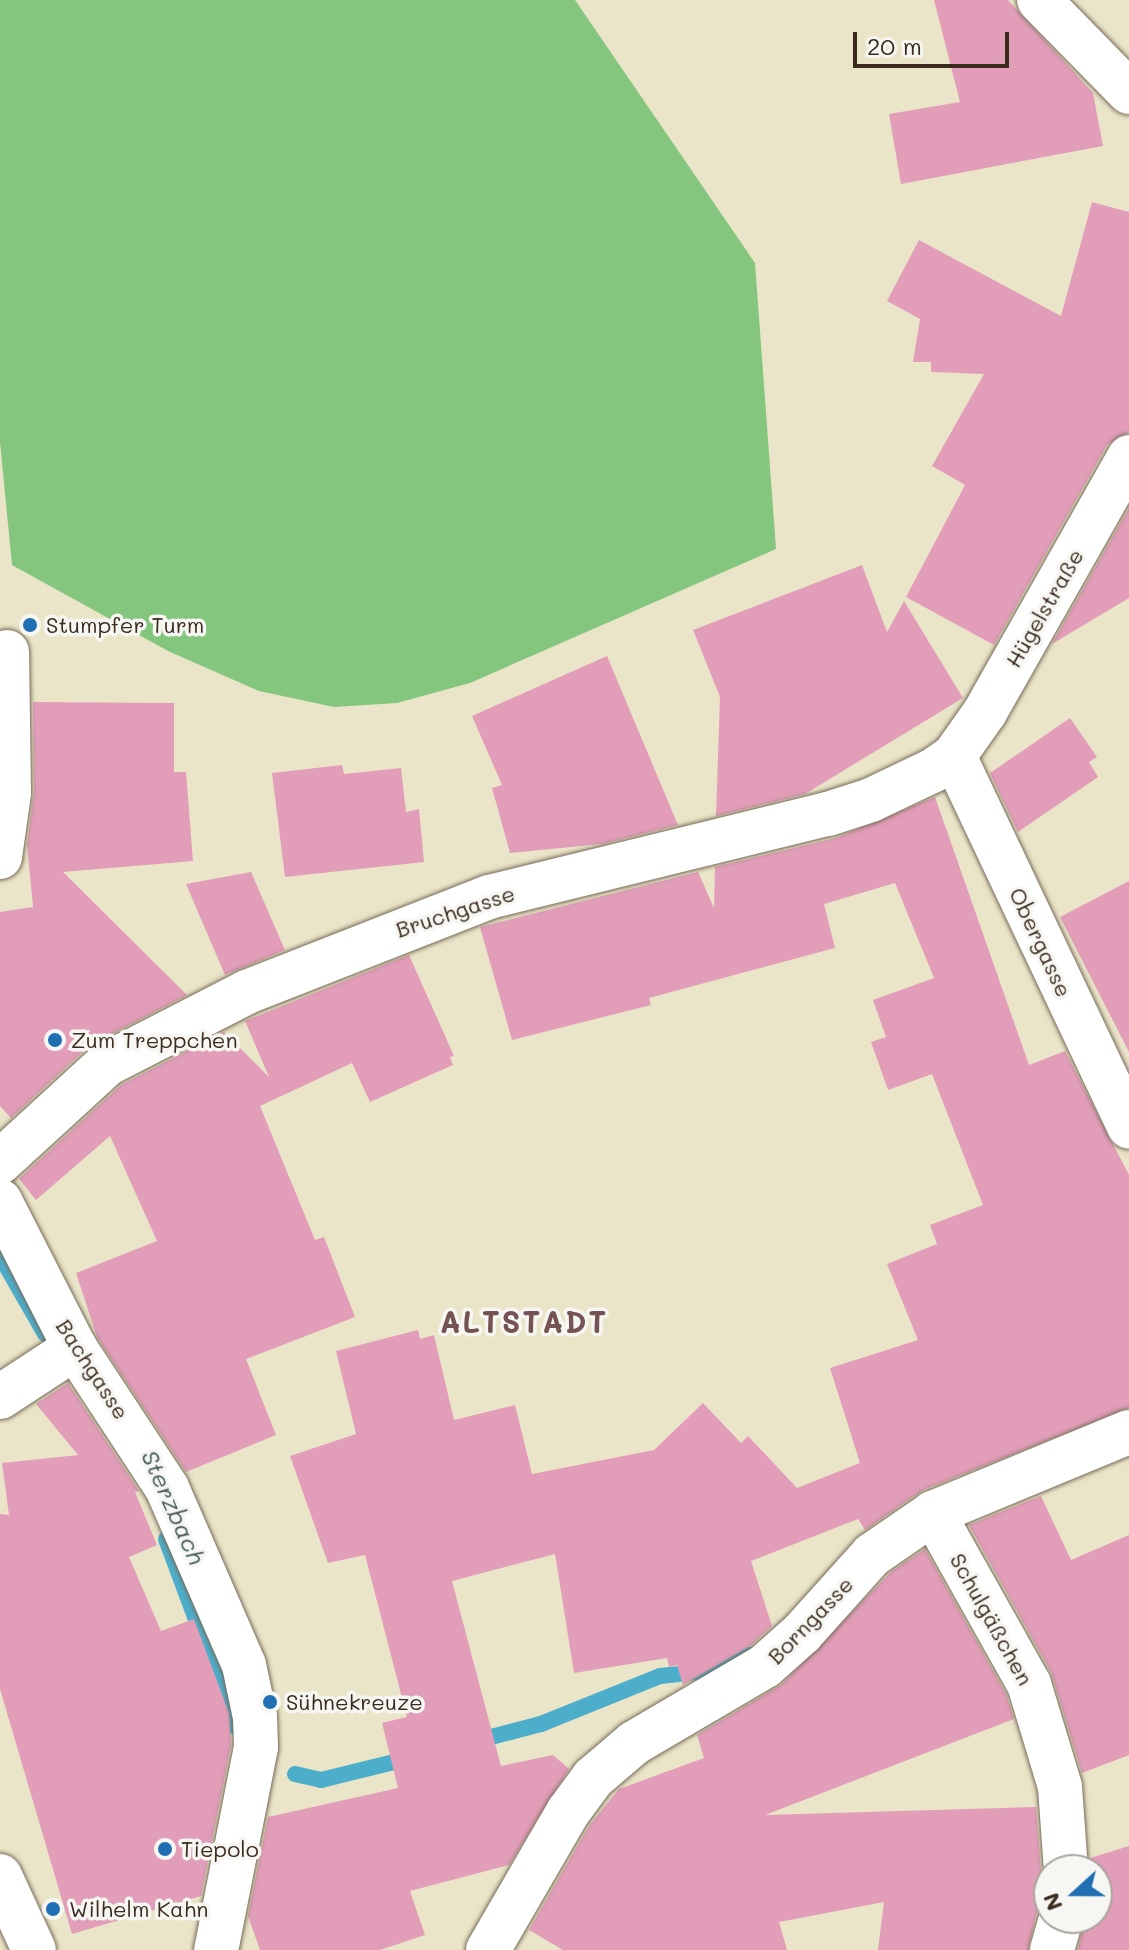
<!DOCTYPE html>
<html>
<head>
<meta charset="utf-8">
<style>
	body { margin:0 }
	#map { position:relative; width:1129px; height:1950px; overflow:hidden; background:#eae5c8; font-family:Mali,sans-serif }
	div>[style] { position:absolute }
	.green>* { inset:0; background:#84c67e }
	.stream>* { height:16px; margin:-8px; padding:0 8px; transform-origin:8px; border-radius:8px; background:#4caecb }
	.building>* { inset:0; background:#e29eb9 }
	.roads { filter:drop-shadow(0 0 2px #786b5a) drop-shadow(0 0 2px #786b5a) }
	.street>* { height:44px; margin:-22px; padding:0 22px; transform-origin:22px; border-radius:22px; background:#fff }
	.dots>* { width:22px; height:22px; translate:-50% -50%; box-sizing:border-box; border:4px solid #f6f6f2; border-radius:50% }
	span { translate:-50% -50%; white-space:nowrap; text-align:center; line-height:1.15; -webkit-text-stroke:7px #f6f6f2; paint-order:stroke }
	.street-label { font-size:22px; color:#3b2a1e }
	.poi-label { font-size:22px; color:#3b2a1e }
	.left { translate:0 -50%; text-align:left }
	.water-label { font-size:24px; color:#41585b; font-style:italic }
	.district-label { font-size:30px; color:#755354; font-weight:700; letter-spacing:2px }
	.north { position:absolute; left:1033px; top:1854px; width:80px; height:80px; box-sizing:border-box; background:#f6f6f2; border:2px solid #aba49d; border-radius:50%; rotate:249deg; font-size:22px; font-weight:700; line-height:32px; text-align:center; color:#3b2a1e }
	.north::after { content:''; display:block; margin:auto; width:28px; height:36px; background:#1f6fb2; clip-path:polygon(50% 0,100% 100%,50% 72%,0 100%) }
	.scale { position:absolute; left:853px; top:32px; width:156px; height:36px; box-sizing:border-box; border:4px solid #3b2a1e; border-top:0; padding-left:10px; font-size:24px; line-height:28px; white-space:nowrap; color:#3b2a1e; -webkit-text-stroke:6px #f6f6f2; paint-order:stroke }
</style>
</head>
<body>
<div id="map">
	<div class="green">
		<i style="clip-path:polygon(0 0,575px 0,755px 263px,776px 549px,470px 683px,397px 703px,334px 707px,259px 691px,168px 651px,12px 565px,0 442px)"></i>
	</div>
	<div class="stream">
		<i style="left:0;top:1255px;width:91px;rotate:60.3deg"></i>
		<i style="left:166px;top:1539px;width:201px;rotate:69.6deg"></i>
		<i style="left:472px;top:1742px;width:71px;rotate:-14.6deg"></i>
		<i style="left:541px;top:1724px;width:128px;rotate:-22deg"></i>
		<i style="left:660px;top:1676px;width:37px;rotate:-6deg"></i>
		<i style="left:697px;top:1672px;width:56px;rotate:-17.8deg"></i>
		<i style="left:295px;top:1774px;width:27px;rotate:13deg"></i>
		<i style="left:321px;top:1780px;width:92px;rotate:-13.9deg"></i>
	</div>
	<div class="building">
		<i style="clip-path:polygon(934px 0,1008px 0,1093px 93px,1103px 146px,901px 184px,889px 114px,960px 102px)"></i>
		<i style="clip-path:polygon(1092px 202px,1129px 212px,1129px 432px,1107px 445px,994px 645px,906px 597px,965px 485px,932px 466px,984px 374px,931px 372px,931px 362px,913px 362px,920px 319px,887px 301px,919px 240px,1061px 316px)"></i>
		<i style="clip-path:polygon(1129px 508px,1129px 598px,1052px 644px)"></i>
		<i style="clip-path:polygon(862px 565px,887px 632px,904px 601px,963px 698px,805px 794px,716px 816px,720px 697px,693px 630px)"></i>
		<i style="clip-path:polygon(607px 656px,678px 825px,602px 844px,510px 853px,492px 788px,502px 785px,472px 716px)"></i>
		<i style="clip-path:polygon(33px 702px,174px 703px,174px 772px,186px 772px,193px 861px,63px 872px,187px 995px,90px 1045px,11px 1118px,0 1106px,0 912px,33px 907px,27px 845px,34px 793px)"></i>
		<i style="clip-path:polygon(1070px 718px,1097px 757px,1089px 762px,1098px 777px,1018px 832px,990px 773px)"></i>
		<i style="clip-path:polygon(342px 765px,344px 774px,401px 768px,406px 812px,419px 809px,424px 862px,285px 877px,272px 773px)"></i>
		<i style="clip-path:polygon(935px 797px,1029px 1065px,1065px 1051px,1129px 1175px,1129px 1408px,923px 1490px,865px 1530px,858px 1519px,751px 1561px,772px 1626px,750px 1646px,683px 1685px,677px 1665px,669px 1667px,667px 1658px,574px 1673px,555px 1554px,452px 1581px,501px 1766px,553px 1755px,569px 1769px,509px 1865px,410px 1891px,425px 1935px,380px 1950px,260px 1950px,248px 1916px,268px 1817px,398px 1788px,382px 1723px,407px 1717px,365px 1555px,328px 1563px,290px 1456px,356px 1434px,336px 1351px,418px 1330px,420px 1339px,434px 1335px,454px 1420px,515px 1405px,532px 1474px,654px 1450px,703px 1403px,741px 1443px,748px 1436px,797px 1488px,860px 1463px,830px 1368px,918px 1340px,887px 1264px,937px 1244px,930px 1225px,983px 1205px,932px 1074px,888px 1090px,871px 1042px,886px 1037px,873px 1000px,934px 978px,895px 883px,824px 904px,835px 948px,649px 998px,651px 1005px,512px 1040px,480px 927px,698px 872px,714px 908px,715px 867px,836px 838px)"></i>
		<i style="clip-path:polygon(251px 872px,285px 950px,225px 975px,186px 884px)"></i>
		<i style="clip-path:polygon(1129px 881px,1129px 1052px,1060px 917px)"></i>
		<i style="clip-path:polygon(409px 955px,454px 1056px,450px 1057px,453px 1065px,370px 1102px,352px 1063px,260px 1106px,315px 1240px,324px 1237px,355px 1317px,246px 1359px,276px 1435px,186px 1472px,97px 1337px,76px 1273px,157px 1241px,110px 1136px,36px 1200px,19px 1179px,121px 1085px,224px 1032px,269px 1077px,245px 1021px)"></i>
		<i style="clip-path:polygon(68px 1383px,139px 1491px,135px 1492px,157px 1545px,129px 1557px,161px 1631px,194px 1619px,229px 1713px,231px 1745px,201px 1896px,72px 1934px,0 1689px,0 1514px,9px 1515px,2px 1463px,78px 1455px,36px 1404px)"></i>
		<i style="clip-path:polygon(1041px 1496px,1071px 1560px,1129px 1535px,1129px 1755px,1082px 1773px,1051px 1672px,969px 1525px)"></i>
		<i style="clip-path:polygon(925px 1549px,1006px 1694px,1014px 1719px,765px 1815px,1036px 1807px,1041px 1872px,1049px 1897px,1037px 1911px,1028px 1950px,878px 1950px,884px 1902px,779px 1922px,787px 1950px,563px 1950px,529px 1930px,589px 1826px,619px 1789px,704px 1758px,697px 1735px,781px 1685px,892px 1571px)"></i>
		<i style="clip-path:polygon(1129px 1846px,1129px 1950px,1078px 1950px,1085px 1918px,1097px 1918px,1097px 1870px,1091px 1870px,1090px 1858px)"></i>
	</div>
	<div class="roads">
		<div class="street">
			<i style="left:1039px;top:0;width:129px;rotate:45.6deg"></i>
			<i style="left:954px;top:756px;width:410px;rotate:64.7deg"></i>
			<i style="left:0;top:857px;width:65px;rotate:-82deg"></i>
			<i style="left:9px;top:793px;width:141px;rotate:-90.8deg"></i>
			<i style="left:0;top:1162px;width:145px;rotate:-42.5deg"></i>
			<i style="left:107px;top:1064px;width:157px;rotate:-27.2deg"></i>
			<i style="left:247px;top:992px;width:260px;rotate:-21.4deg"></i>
			<i style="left:489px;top:897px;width:349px;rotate:-13.8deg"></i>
			<i style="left:828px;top:814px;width:45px;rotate:-18deg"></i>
			<i style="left:871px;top:800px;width:70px;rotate:-25.5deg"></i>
			<i style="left:934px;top:770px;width:24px;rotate:-35deg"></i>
			<i style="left:954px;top:756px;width:54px;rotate:-54.8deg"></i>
			<i style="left:985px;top:712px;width:293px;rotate:-60.5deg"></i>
			<i style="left:0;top:1201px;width:165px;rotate:63deg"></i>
			<i style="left:75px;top:1348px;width:168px;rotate:56.7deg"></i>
			<i style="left:167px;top:1488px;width:193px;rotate:66.5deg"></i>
			<i style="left:244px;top:1665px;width:53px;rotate:78.1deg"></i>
			<i style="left:255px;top:1717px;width:30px;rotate:88deg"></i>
			<i style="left:256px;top:1747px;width:207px;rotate:101.1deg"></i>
			<i style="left:0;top:1397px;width:90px;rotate:-33.2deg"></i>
			<i style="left:933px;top:1513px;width:196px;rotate:60.7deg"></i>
			<i style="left:1029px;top:1684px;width:108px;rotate:73.2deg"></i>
			<i style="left:1060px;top:1787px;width:83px;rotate:85.9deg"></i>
			<i style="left:0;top:1876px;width:81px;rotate:65.3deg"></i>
			<i style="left:488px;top:1950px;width:160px;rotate:-59.9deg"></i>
			<i style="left:568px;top:1812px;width:42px;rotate:-53.7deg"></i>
			<i style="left:593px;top:1778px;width:54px;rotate:-40.5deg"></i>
			<i style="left:634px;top:1743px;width:152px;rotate:-30.4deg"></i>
			<i style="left:765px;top:1666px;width:50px;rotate:-41.7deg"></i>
			<i style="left:802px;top:1633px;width:105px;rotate:-48.1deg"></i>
			<i style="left:872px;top:1555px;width:74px;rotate:-34.5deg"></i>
			<i style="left:933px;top:1513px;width:212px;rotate:-22.5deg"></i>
			<i style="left:1052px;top:1950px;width:33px;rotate:-74deg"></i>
		</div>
	</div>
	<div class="dots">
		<i style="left:30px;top:625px;background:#1f6fb2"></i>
		<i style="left:55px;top:1040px;background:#1f6fb2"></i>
		<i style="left:270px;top:1702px;background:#1f6fb2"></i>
		<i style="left:165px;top:1849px;background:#1f6fb2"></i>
		<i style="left:53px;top:1909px;background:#1f6fb2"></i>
	</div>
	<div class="street-label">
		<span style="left:1044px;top:608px;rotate:-60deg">Hügelstraße</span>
		<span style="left:455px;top:911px;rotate:-18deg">Bruchgasse</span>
		<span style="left:1041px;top:942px;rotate:65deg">Obergasse</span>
		<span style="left:93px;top:1369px;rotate:57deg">Bachgasse</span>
		<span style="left:992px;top:1619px;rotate:61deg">Schulgäßchen</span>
		<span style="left:810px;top:1620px;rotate:-46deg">Borngasse</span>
	</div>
	<div class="poi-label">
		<span class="left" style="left:46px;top:625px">Stumpfer Turm</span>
		<span class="left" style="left:71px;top:1040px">Zum Treppchen</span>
		<span class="left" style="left:286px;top:1702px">Sühnekreuze</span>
		<span class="left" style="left:181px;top:1849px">Tiepolo</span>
		<span class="left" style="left:69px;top:1909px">Wilhelm Kahn</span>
	</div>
	<div class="water-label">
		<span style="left:174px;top:1507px;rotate:66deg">Sterzbach</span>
	</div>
	<div class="district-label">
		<span style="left:524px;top:1321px">ALTSTADT</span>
	</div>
	<div class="north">N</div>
	<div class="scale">20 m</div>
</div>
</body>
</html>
